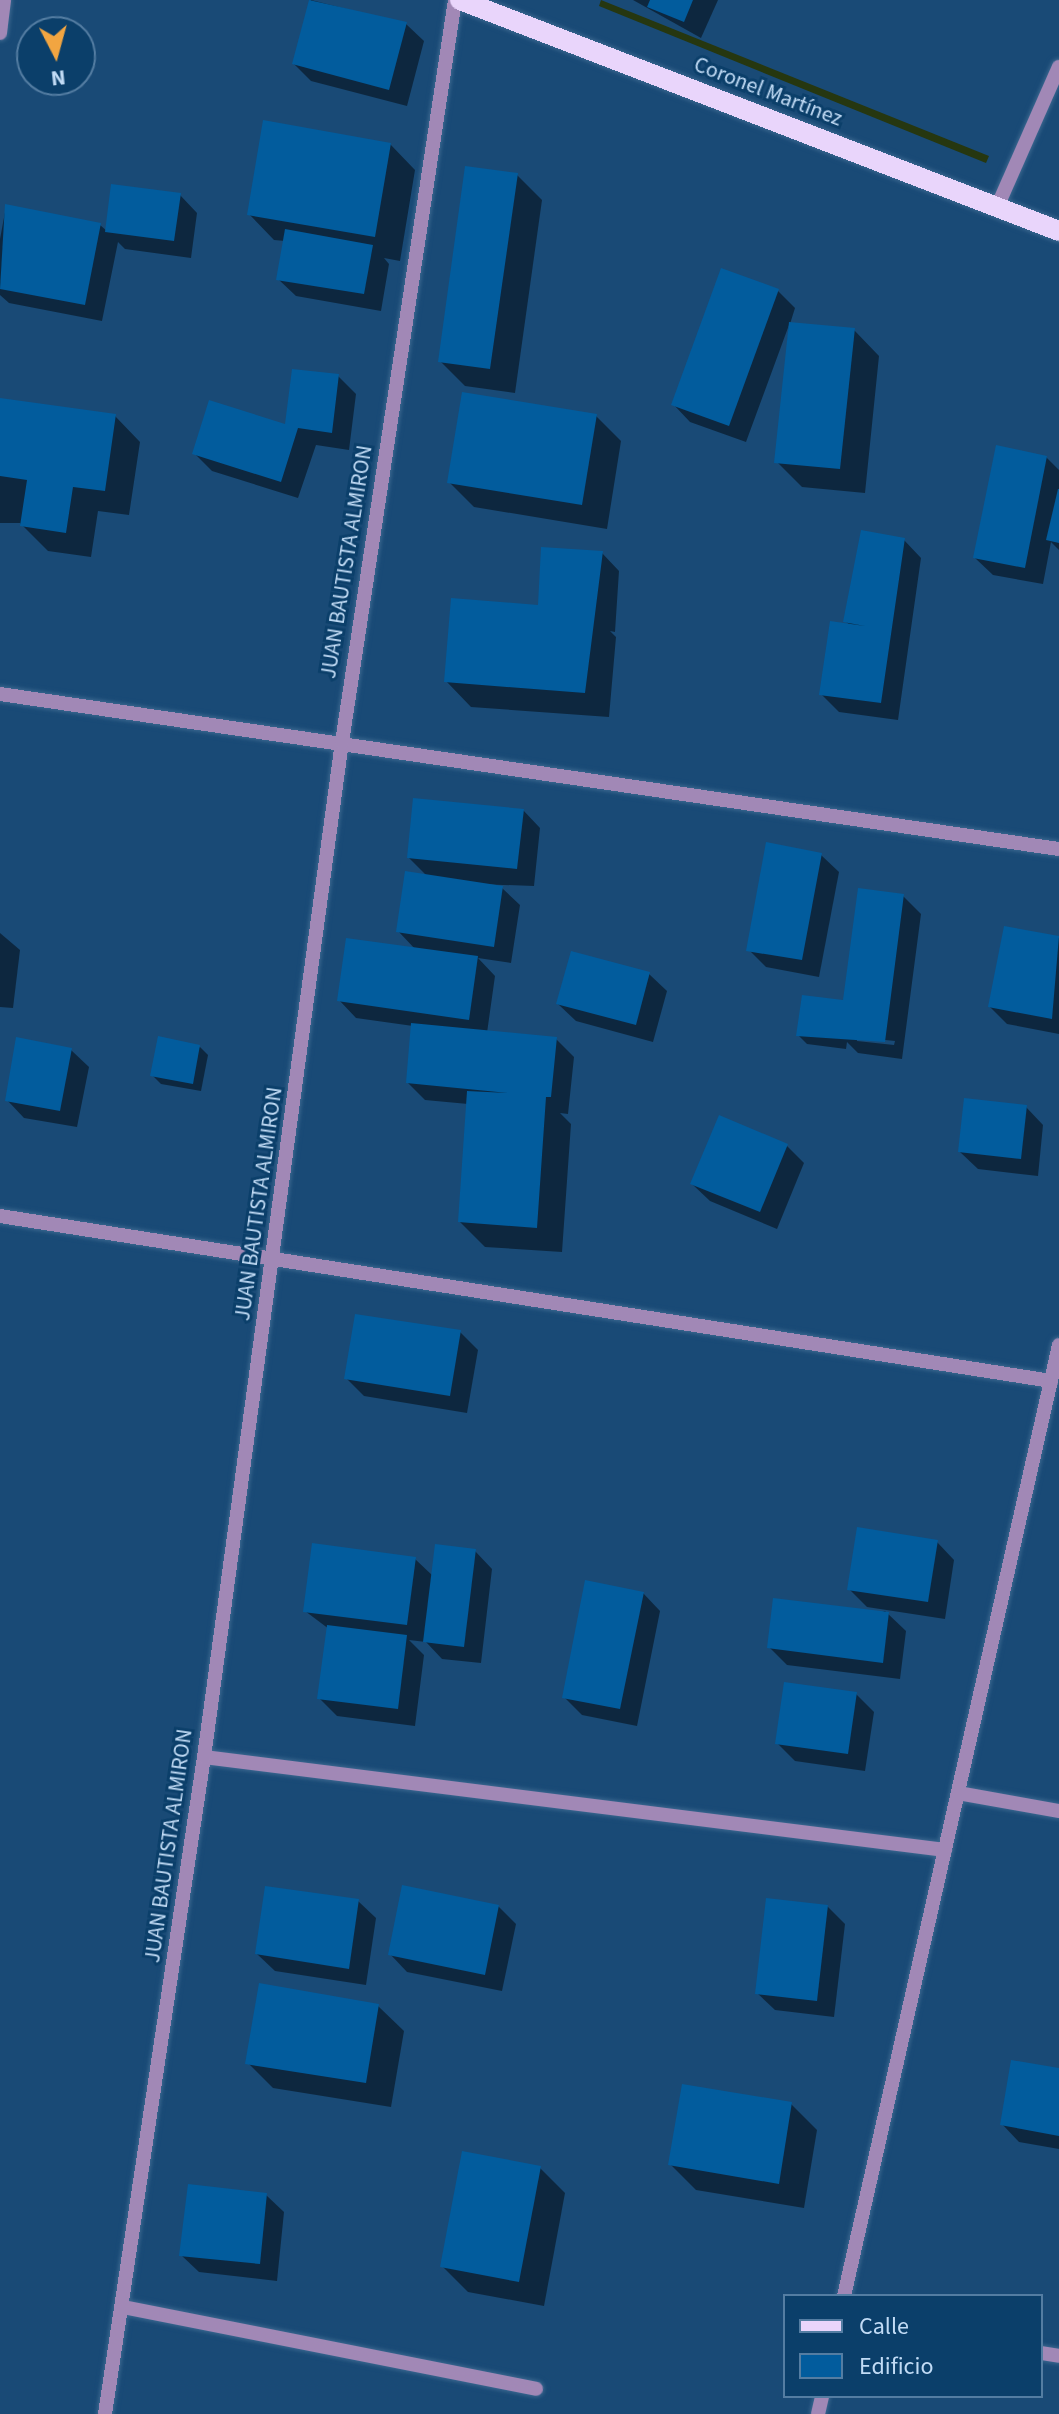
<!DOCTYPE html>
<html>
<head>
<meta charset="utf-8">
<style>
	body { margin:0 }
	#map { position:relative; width:1059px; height:2414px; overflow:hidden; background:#194a76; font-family:"Source Sans 3",sans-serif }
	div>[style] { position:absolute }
	.water>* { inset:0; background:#263710 }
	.shadow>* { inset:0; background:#0007 }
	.building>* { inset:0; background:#025c9d }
	.roads { filter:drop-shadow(0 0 2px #3b678f) drop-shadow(0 0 2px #3b678f) }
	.minor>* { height:14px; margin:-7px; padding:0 7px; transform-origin:7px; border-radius:7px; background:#a188b6 }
	.major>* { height:20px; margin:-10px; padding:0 10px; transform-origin:10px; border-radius:10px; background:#e9d5fb }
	span { translate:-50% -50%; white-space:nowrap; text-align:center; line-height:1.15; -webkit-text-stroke:6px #0b3f6a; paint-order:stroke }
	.street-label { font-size:22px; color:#c1dbf5 }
	.legend { position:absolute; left:783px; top:2294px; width:260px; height:104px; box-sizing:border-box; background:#0b3f6a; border:2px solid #547da2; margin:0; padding:10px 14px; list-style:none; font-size:24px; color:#c1dbf5 }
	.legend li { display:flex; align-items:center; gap:16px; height:40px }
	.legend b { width:40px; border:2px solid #547da2 }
	.north { position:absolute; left:16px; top:16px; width:80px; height:80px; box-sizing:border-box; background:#0b3f6a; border:2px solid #547da2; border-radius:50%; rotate:174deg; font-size:22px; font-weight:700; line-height:32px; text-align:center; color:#c1dbf5 }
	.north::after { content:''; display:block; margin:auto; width:28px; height:36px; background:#f2a541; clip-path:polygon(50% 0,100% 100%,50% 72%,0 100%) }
</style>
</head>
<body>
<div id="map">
	<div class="water">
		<i style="clip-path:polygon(601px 0,989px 156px,986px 163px,599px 6px)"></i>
	</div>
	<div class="shadow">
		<i style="clip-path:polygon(311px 0,406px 24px,424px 41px,407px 106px,311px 81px,294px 64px)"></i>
		<i style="clip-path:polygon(633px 0,718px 0,701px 38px)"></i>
		<i style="clip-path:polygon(390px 144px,415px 170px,400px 261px,384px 258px,389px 264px,381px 311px,296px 296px,278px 279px,285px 241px,274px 240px,249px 214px)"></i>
		<i style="clip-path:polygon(517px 175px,542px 200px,515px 393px,465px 386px,440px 361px)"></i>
		<i style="clip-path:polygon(180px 195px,197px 213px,191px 258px,125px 249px,118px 242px,102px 321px,9px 303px,0 295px,0 239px,6px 207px,100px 225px,107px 231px)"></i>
		<i style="clip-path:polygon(778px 291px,795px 308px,790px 324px,854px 330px,879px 356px,865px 493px,802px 487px,777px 462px,789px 325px,746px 442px,690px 422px,673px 404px)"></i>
		<i style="clip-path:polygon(338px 376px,356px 394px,349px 450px,316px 445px,298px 498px,212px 471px,194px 453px,287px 427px)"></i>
		<i style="clip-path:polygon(0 400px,115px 416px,140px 442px,129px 515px,98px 511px,91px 557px,48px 551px,20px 523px,0 523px)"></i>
		<i style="clip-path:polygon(596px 416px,621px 441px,607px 529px,474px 507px,449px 482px)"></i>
		<i style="clip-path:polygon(1046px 457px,1059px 470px,1059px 550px,1051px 542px,1043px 584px,993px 575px,975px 558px)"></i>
		<i style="clip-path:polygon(904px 540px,921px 558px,898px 720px,839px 712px,821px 694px,851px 626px,845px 621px)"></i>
		<i style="clip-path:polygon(602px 553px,619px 571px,615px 632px,610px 631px,616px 637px,609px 717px,471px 707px,446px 681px)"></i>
		<i style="clip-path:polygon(523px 810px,540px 828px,534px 886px,476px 884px,502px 888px,520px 905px,511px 963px,478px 958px,495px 976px,487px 1033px,556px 1039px,574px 1057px,568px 1114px,560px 1113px,571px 1124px,562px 1252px,485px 1247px,460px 1222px,468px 1104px,425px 1100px,408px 1083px,413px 1026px,356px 1018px,339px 1000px,416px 950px,398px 931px,427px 876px,409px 858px)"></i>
		<i style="clip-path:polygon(821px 855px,839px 872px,819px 977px,766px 967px,749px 950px)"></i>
		<i style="clip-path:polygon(evenodd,903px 896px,921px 914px,902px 1059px,858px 1053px,847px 1042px,846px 1049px,807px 1044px,799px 1036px,845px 1002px,903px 896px,857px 1037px,895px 1041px,894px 1045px,857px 1041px,857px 1037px)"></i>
		<i style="clip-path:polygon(1005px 928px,1059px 938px,1059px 1034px,1007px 1024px,990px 1007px)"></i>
		<i style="clip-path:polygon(0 933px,20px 950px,13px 1008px,0 1007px)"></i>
		<i style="clip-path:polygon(649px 974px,667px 991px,653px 1042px,576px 1021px,558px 1004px)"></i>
		<i style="clip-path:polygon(200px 1047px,208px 1055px,201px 1091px,161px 1084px,153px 1076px)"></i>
		<i style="clip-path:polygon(71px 1050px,89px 1067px,77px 1127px,24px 1118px,7px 1100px)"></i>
		<i style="clip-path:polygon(1026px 1107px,1043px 1125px,1038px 1176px,978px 1169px,960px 1152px)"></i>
		<i style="clip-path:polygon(787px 1146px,804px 1163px,777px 1229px,710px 1201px,692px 1184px)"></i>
		<i style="clip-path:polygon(460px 1332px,478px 1350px,467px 1413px,364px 1396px,347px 1379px)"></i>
		<i style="clip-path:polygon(937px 1542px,954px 1560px,945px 1619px,867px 1607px,849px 1589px)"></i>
		<i style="clip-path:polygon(475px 1551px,492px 1569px,481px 1663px,442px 1659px,426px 1642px,409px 1640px,424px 1655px,415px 1726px,337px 1716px,319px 1698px,329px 1629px,305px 1611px,415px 1559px,433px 1576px)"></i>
		<i style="clip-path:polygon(643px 1593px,660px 1611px,637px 1726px,582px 1715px,564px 1697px)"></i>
		<i style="clip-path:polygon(885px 1611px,906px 1631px,900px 1679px,787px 1665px,769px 1647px)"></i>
		<i style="clip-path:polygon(856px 1694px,874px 1712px,865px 1771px,795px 1761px,777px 1743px)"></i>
		<i style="clip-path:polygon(358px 1901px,376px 1918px,366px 1985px,275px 1971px,257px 1954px)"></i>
		<i style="clip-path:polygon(498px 1906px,516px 1924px,502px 1991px,407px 1972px,390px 1954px)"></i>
		<i style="clip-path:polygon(827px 1906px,845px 1924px,834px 2017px,775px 2010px,757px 1993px)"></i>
		<i style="clip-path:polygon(378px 2006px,404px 2031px,391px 2107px,273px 2088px,248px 2063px)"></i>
		<i style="clip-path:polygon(1059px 2070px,1059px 2149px,1019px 2142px,1002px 2124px)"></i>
		<i style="clip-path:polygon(791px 2104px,817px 2130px,804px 2208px,696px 2190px,670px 2164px)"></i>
		<i style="clip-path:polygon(540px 2168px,565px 2193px,544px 2306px,468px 2292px,443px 2267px)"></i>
		<i style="clip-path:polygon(266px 2195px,284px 2212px,277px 2281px,199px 2272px,181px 2255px)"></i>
	</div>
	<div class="building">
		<i style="clip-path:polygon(309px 0,407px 22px,389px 90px,292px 64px)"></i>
		<i style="clip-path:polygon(650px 0,693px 0,684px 22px,647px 7px)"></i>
		<i style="clip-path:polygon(263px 120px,391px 143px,375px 237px,247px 215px)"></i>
		<i style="clip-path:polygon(465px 166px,518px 173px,490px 369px,438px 362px)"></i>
		<i style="clip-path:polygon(111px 184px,181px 193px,174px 241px,105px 232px)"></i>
		<i style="clip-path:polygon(5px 204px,101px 223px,85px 305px,0 289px)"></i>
		<i style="clip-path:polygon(285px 229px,373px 245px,364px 294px,276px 280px)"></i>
		<i style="clip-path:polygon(721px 268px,779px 289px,729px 426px,671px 405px)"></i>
		<i style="clip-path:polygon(789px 322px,855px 328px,840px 469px,774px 463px)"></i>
		<i style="clip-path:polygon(292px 369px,339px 374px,332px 433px,298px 428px,281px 482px,192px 454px,209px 400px,285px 424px)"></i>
		<i style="clip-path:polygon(462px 392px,597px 414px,582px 505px,447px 483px)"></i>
		<i style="clip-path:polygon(0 398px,116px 414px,105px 491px,73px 487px,66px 533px,20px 526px,27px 480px,0 476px)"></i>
		<i style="clip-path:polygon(996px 445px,1047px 456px,1025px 568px,973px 558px)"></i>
		<i style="clip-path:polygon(1058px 489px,1059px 489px,1059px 543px,1046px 540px)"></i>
		<i style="clip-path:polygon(861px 530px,905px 538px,881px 703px,819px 695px,830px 621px,865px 626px,843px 622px)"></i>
		<i style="clip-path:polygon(541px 547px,603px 551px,585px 693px,444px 682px,451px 598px,538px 605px)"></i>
		<i style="clip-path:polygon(413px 798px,524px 809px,517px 869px,407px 858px)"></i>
		<i style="clip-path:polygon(766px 842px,822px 853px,802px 960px,746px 951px)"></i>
		<i style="clip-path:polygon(405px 871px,503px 886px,494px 947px,396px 932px)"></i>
		<i style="clip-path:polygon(858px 888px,904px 894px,885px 1042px,796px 1036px,802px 995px,843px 1000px)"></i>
		<i style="clip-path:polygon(1004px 926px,1059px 936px,1052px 1019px,988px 1007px)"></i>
		<i style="clip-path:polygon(346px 938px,478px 956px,469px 1020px,337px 1001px)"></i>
		<i style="clip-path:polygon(571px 951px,650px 972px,636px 1025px,556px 1004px)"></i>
		<i style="clip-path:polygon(411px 1023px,557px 1037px,551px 1097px,546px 1097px,537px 1228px,458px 1222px,467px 1091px,508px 1093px,406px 1083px)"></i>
		<i style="clip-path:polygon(158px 1036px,200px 1045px,193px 1084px,150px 1076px)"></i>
		<i style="clip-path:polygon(16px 1037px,72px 1048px,60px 1111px,5px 1101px)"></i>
		<i style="clip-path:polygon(964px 1098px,1027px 1105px,1021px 1159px,958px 1152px)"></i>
		<i style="clip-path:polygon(719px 1115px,788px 1144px,760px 1212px,690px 1184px)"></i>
		<i style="clip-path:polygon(355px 1314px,461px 1330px,450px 1396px,344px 1379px)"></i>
		<i style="clip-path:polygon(857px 1527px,938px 1540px,928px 1602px,847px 1590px)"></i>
		<i style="clip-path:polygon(312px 1543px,416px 1557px,407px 1625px,303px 1612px)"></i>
		<i style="clip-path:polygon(435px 1544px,476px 1549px,464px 1647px,423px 1642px)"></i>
		<i style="clip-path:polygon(585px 1580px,644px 1592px,620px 1709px,562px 1698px)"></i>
		<i style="clip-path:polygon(773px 1598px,889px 1612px,883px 1663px,767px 1648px)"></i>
		<i style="clip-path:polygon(327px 1625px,407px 1635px,398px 1709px,317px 1699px)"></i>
		<i style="clip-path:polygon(784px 1682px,857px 1692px,848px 1754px,775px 1744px)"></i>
		<i style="clip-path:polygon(402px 1885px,499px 1905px,485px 1975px,388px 1955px)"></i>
		<i style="clip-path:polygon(265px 1886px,359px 1899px,349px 1969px,255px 1954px)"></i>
		<i style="clip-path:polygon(766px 1898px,828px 1905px,817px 2001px,755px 1994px)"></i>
		<i style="clip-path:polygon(259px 1983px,379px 2004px,366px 2083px,245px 2064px)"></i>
		<i style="clip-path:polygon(1011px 2060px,1059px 2068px,1059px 2136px,1000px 2125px)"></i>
		<i style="clip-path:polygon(682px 2084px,792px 2102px,779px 2184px,668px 2165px)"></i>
		<i style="clip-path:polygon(462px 2151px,541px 2166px,519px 2282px,440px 2267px)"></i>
		<i style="clip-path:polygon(188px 2184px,267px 2193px,260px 2264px,179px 2256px)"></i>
	</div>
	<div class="roads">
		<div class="minor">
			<i style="left:0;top:33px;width:33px;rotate:-83deg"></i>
			<i style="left:998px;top:205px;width:151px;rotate:-66.2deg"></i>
			<i style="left:0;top:694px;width:1070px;rotate:8.33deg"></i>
			<i style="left:0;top:1216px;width:1064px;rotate:8.92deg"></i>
			<i style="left:204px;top:1757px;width:747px;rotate:7.15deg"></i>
			<i style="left:958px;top:1793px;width:103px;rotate:10.1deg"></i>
			<i style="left:844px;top:2296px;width:975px;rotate:-77.26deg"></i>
			<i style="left:123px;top:2307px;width:421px;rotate:11.2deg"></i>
			<i style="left:1041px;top:2353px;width:18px;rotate:9deg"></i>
			<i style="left:105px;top:2414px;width:664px;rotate:-81.43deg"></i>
			<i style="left:204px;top:1757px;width:1024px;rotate:-82.26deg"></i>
			<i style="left:342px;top:742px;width:751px;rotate:-81.34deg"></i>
			<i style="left:818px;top:2414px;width:18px;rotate:-77deg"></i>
		</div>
		<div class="major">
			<i style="left:460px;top:0;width:642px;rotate:21.09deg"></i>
		</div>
	</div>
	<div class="street-label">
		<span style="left:768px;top:92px;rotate:21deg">Coronel Martínez</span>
		<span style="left:347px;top:562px;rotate:-81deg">JUAN BAUTISTA ALMIRON</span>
		<span style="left:259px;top:1204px;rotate:-82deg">JUAN BAUTISTA ALMIRON</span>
		<span style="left:169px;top:1846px;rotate:-82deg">JUAN BAUTISTA ALMIRON</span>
	</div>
	<ul class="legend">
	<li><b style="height:10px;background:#e9d5fb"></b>Calle</li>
	<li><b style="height:22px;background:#025c9d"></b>Edificio</li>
	</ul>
	<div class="north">N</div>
</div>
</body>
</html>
